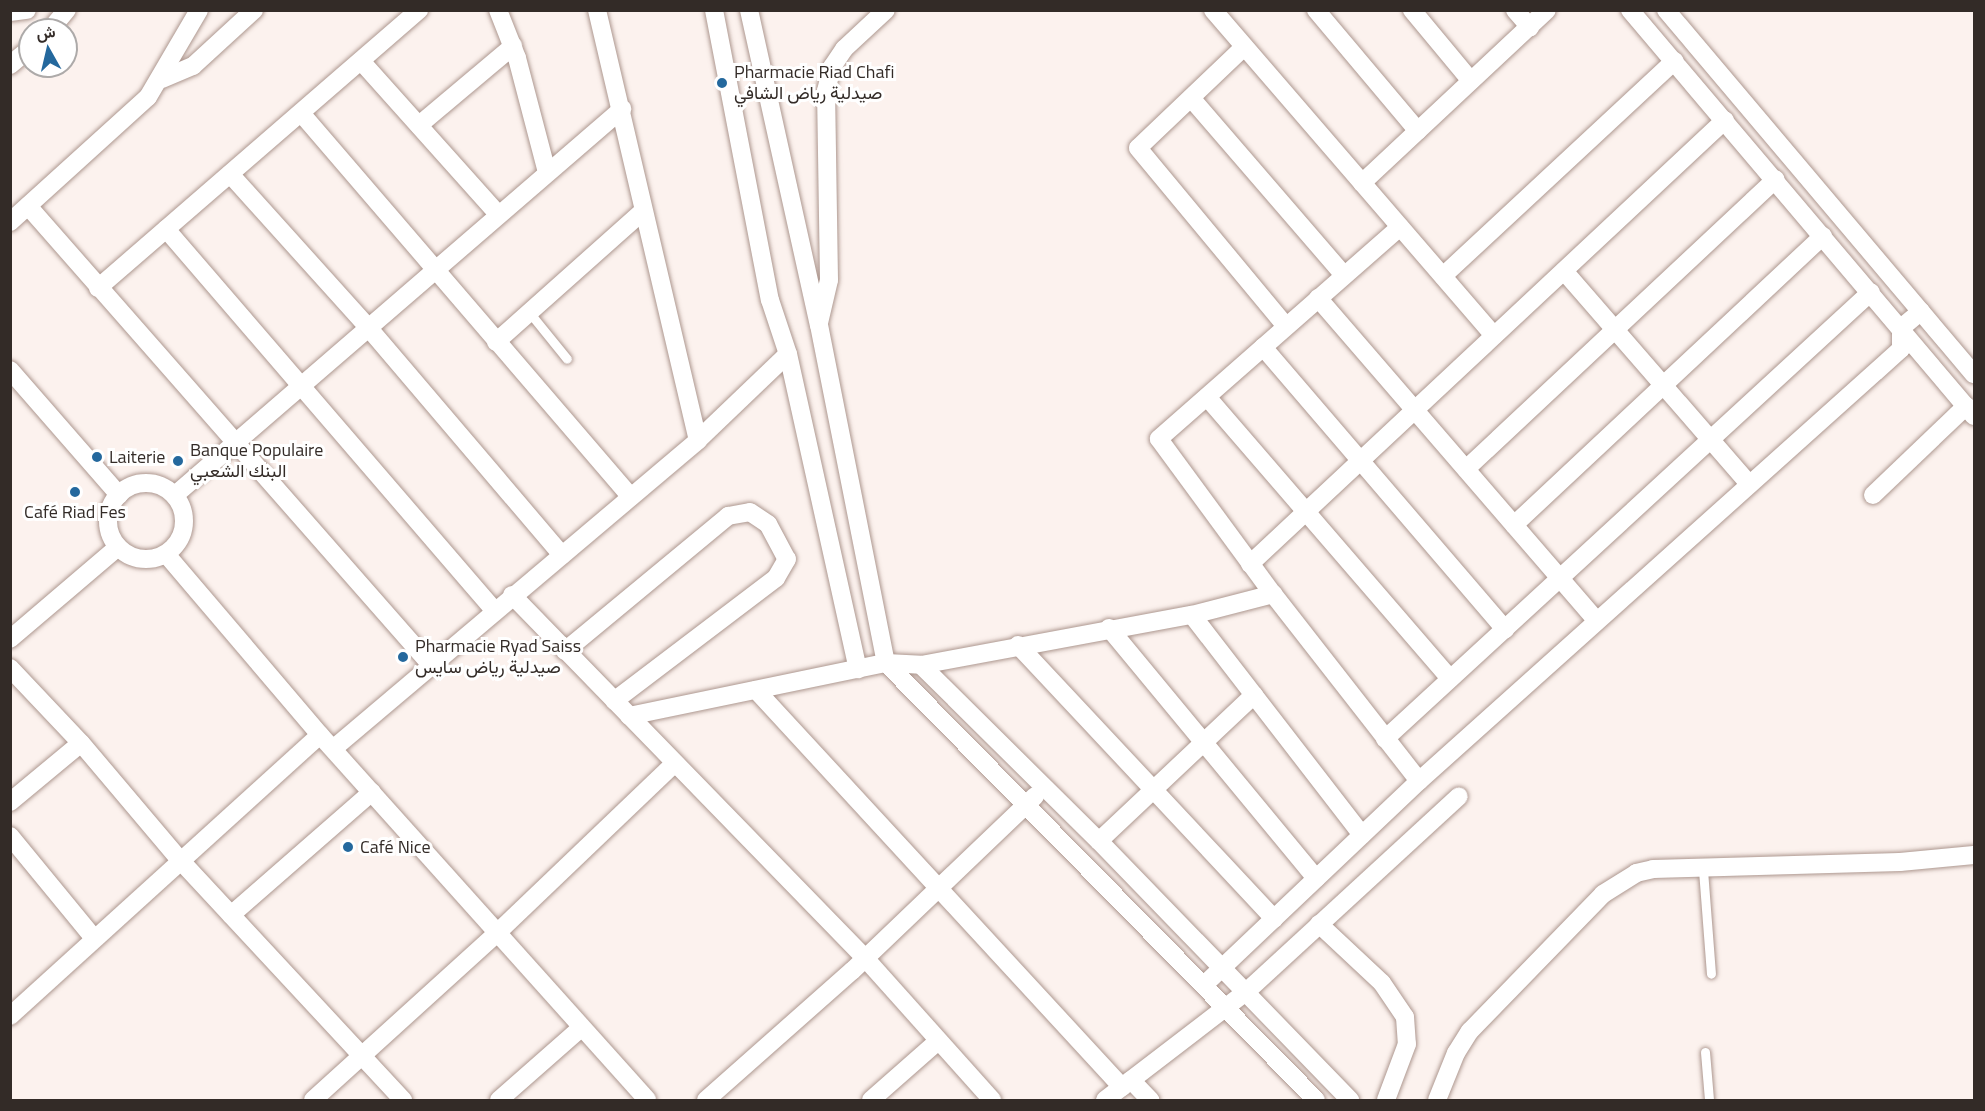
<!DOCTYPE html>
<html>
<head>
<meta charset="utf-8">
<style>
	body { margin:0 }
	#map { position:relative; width:1985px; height:1111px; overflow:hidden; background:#fcf2ee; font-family:"Titillium Web",Vazirmatn,sans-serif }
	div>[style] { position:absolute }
	.roads { filter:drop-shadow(0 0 2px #ad978f) drop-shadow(0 0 2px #ad978f) }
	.lane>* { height:9px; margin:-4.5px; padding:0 4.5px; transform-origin:4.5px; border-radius:4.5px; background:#fff }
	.street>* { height:18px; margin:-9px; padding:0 9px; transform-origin:9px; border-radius:9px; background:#fff }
	.street>.ring { margin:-9px; padding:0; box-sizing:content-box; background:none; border:18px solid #fff; border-radius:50% }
	.dots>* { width:16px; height:16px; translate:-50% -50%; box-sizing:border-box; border:3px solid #fff; border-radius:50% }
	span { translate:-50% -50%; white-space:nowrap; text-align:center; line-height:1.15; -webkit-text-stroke:6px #fff; paint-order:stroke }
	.poi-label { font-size:18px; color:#332b27 }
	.left { translate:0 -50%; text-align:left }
	.frame { position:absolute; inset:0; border:12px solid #332b27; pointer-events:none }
	.north { position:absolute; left:18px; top:18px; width:60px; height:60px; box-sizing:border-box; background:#fff; border:2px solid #adaaa9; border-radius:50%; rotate:352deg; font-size:16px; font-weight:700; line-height:24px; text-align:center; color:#332b27 }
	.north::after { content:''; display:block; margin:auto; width:21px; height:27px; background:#24689d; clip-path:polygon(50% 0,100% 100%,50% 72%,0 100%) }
</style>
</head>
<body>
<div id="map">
	<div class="roads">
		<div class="lane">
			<i style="left:529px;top:312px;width:60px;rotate:51deg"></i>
			<i style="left:1703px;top:870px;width:104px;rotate:85.6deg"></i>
			<i style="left:1705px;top:1052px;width:48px;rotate:85.2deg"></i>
		</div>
		<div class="street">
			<i style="left:498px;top:10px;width:52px;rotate:68.4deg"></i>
			<i style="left:517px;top:58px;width:118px;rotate:75.3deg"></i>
			<i style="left:597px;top:10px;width:442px;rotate:76.8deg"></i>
			<i style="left:714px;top:10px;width:295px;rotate:79.1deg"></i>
			<i style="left:770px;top:300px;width:57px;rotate:71.6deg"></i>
			<i style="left:788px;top:354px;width:323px;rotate:77.5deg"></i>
			<i style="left:749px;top:10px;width:323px;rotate:77.5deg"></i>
			<i style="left:819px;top:325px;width:345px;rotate:78.8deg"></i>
			<i style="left:886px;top:663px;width:613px;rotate:45.46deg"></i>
			<i style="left:1213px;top:10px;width:430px;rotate:49.2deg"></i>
			<i style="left:1316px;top:10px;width:158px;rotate:49.9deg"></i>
			<i style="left:1412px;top:10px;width:92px;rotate:50.3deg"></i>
			<i style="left:1515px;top:10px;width:23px;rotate:49deg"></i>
			<i style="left:1630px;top:10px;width:532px;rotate:49.73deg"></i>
			<i style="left:1666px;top:10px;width:477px;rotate:49.8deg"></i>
			<i style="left:10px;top:12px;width:17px;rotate:-7deg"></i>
			<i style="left:50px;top:30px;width:26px;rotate:-50deg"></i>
			<i style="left:1244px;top:47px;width:146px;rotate:136.4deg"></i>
			<i style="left:1138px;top:148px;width:231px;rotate:50.3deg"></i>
			<i style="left:361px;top:61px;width:205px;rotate:48.2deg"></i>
			<i style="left:10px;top:65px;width:26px;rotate:-40deg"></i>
			<i style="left:162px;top:79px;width:34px;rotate:-23deg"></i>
			<i style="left:193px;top:66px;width:83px;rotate:-42.6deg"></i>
			<i style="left:1191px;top:98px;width:234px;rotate:49.2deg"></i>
			<i style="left:301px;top:113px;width:506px;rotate:49.33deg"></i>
			<i style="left:419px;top:125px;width:123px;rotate:-40deg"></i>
			<i style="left:230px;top:174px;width:205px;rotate:48deg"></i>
			<i style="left:367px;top:326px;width:301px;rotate:49.6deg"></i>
			<i style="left:1362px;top:183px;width:253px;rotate:-43.1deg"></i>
			<i style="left:28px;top:206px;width:611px;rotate:48.72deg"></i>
			<i style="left:10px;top:222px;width:186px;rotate:-42.2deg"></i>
			<i style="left:148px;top:97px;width:101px;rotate:-59.6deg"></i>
			<i style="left:1400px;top:227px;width:321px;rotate:138.7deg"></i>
			<i style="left:1159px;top:439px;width:192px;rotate:53.7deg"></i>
			<i style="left:1273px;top:594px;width:237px;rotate:52deg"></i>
			<i style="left:166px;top:229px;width:503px;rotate:49.28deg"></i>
			<i style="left:1564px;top:271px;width:282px;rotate:49deg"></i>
			<i style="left:1443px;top:276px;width:316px;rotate:-42.9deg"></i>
			<i style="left:98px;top:288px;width:425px;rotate:-40.9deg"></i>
			<i style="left:1318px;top:298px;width:425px;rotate:49.2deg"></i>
			<i style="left:819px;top:323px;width:44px;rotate:-76.9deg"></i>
			<i style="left:829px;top:280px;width:189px;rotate:-90.9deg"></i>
			<i style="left:826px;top:91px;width:25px;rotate:-76deg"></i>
			<i style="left:832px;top:67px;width:22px;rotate:-56deg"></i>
			<i style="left:844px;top:49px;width:57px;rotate:-42.9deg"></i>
			<i style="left:496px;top:342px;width:197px;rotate:-41.7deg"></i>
			<i style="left:1263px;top:347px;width:372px;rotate:49.4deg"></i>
			<i style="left:10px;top:370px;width:166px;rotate:48.9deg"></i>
			<i style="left:1207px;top:397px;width:372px;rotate:49.2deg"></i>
			<i style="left:1466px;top:469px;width:424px;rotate:-43.1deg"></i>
			<i class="ring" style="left:108px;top:483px;width:58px;height:58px"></i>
			<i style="left:175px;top:495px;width:591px;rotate:-40.81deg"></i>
			<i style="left:1873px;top:495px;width:129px;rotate:-43.7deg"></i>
			<i style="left:1514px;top:525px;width:423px;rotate:-43.1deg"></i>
			<i style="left:166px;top:554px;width:238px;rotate:49.6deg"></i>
			<i style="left:320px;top:735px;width:490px;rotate:48.1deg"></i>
			<i style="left:1250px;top:564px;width:650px;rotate:-43.07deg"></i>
			<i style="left:512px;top:595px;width:506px;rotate:45.8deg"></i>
			<i style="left:865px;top:958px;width:191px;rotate:48.2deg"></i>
			<i style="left:1192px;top:615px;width:278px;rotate:52.3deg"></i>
			<i style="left:1109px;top:628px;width:325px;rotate:50.4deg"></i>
			<i style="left:10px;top:639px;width:142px;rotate:-40.4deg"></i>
			<i style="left:1018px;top:645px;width:375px;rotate:46.9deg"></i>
			<i style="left:565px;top:651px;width:212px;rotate:-39.6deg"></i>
			<i style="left:728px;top:516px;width:22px;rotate:-10deg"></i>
			<i style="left:750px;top:512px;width:22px;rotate:34deg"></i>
			<i style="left:768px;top:524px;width:40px;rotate:62deg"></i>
			<i style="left:787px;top:559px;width:22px;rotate:120deg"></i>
			<i style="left:776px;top:578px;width:203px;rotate:142.8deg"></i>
			<i style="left:921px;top:665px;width:250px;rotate:44.7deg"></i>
			<i style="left:1099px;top:841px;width:361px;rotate:45.9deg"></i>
			<i style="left:10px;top:668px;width:103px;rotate:46.6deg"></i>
			<i style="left:81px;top:743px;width:153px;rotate:49.8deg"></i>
			<i style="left:180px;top:860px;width:328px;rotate:47.1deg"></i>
			<i style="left:756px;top:690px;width:540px;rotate:47.33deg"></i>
			<i style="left:629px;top:716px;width:262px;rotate:-11.7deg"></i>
			<i style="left:886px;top:663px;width:35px;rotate:3deg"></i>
			<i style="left:921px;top:665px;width:276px;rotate:-10.5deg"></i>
			<i style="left:1192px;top:615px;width:84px;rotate:-14.5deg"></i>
			<i style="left:1385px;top:739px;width:660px;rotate:-42.61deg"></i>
			<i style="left:334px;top:748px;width:477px;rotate:-40.2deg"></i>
			<i style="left:698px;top:440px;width:124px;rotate:-43.7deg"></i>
			<i style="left:10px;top:802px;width:92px;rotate:-39.7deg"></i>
			<i style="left:10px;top:836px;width:131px;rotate:50.6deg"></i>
			<i style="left:1099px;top:841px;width:213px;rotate:-43.3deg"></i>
			<i style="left:231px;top:915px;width:187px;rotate:-41.1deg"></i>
			<i style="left:1319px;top:924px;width:86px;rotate:43.1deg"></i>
			<i style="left:1382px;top:983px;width:41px;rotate:55.9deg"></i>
			<i style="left:1405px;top:1017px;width:27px;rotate:86deg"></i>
			<i style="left:1407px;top:1044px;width:60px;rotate:110.6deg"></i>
			<i style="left:1205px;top:984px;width:295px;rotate:-43.5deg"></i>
			<i style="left:1419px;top:781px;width:647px;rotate:-41.87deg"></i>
			<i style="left:1901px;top:349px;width:21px;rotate:-90deg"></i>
			<i style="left:1901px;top:328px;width:26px;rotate:-40deg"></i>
			<i style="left:10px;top:1016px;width:418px;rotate:-42.2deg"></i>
			<i style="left:1131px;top:1080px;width:28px;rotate:46deg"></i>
			<i style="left:313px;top:1100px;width:248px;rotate:-42.2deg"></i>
			<i style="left:497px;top:933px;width:245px;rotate:-43.7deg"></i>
			<i style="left:499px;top:1100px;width:109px;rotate:-41.3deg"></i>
			<i style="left:706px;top:1100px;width:195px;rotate:-41.5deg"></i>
			<i style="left:852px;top:971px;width:253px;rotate:-43.7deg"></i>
			<i style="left:871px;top:1100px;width:89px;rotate:-41.4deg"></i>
			<i style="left:1105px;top:1100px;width:178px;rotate:-37.5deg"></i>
			<i style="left:1246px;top:992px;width:289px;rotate:-42.6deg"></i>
			<i style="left:1437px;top:1100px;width:51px;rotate:-68deg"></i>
			<i style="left:1456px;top:1053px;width:26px;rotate:-58deg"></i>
			<i style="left:1470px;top:1031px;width:191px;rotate:-45.8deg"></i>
			<i style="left:1603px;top:894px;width:39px;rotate:-32deg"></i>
			<i style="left:1636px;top:873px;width:17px;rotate:-13deg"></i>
			<i style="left:1653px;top:869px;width:247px;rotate:-1.6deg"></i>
			<i style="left:1900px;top:862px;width:74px;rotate:-5.4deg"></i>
		</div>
	</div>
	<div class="dots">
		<i style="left:722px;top:83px;background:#24689d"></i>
		<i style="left:97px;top:457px;background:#24689d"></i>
		<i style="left:178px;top:461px;background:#24689d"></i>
		<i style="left:75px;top:492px;background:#24689d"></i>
		<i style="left:403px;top:657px;background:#24689d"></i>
		<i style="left:348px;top:847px;background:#24689d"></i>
	</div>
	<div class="poi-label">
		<span class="left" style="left:734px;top:83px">Pharmacie Riad Chafi<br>صيدلية رياض الشافي</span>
		<span class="left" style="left:190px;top:461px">Banque Populaire<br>البنك الشعبي</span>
		<span class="left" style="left:109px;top:457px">Laiterie</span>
		<span style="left:75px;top:512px">Café Riad Fes</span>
		<span class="left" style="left:415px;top:657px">Pharmacie Ryad Saiss<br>صيدلية رياض سايس</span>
		<span class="left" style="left:360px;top:847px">Café Nice</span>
	</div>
	<div class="frame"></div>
	<div class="north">ش</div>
</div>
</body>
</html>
